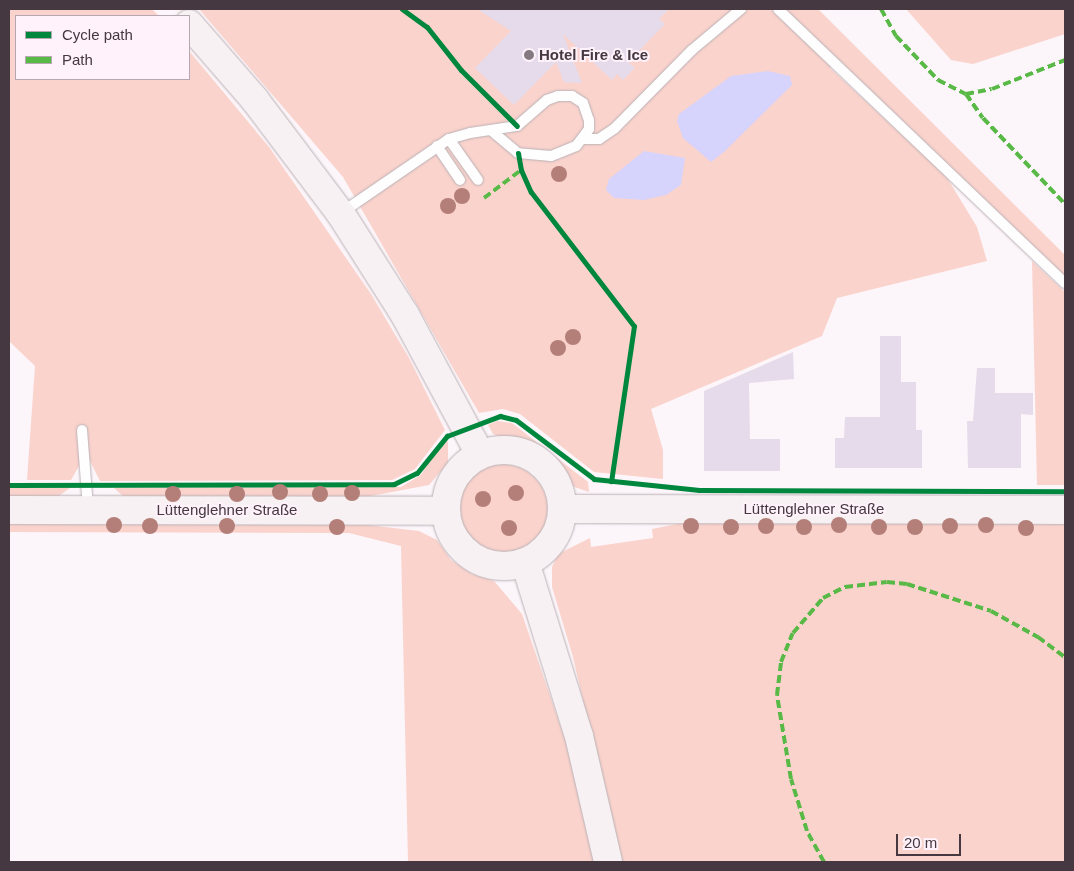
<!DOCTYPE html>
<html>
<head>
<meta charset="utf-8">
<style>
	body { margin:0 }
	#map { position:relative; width:1074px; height:871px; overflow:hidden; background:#fcf5f9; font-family:Helvetica,sans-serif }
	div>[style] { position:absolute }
	.green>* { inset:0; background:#fad3cc }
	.round { border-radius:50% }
	.water>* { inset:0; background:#d6d3fc }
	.building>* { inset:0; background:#e6dbea }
	.roads { filter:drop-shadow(0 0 1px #bab1b6) drop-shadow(0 0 1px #bab1b6) }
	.lane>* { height:10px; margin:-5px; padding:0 5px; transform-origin:5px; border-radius:5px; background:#fffefe }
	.secondary>* { height:28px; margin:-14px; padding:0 14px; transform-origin:14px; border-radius:14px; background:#f7f1f3 }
	.secondary>.ring { margin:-14px; padding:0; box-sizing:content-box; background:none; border:28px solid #f7f1f3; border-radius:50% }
	.quiet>* { height:4px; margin-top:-2px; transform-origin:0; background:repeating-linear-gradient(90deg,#58b947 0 8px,transparent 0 12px) }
	.cycleway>* { height:5px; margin:-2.5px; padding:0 2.5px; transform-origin:2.5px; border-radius:2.5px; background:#00873e }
	.trees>* { width:16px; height:16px; margin:-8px; border-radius:50%; background:#b47f78 }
	.dots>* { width:14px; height:14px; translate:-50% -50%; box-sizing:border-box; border:2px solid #fff2fa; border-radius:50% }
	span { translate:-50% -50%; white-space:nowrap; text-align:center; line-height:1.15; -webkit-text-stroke:4px #fff2fa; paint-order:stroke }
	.poi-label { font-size:15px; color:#453840; font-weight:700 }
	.left { translate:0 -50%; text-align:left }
	.street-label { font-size:15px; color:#453840 }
	.frame { position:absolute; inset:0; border:10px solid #453840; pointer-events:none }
	.legend { position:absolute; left:15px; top:15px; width:175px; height:65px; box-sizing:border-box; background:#fff2fa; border:1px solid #b5a8b0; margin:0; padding:6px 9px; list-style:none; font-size:15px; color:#453840 }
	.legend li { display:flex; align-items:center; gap:10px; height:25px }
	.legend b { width:25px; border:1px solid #b5a8b0 }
	.scale { position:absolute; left:896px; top:834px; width:65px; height:22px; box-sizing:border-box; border:2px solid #453840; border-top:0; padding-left:6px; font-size:15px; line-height:18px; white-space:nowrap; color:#453840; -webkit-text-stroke:4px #fff2fa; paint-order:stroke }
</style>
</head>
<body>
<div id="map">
	<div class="green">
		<i style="clip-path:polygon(9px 9px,152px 9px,159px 16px,16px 16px,16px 79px,189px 79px,190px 52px,269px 147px,371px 294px,409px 358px,445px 430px,415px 469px,392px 480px,100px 481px,90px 461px,81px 423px,83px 459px,71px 480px,27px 480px,35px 366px,9px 341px)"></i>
		<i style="clip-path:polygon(199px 9px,818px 9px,1065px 255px,1065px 277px,835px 63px,830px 68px,946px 176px,977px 227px,987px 261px,837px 298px,822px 336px,651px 409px,663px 450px,663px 479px,594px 472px,520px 414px,503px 409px,479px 413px,343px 177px)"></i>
		<i style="clip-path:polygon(906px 9px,1065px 9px,1065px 34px,973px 64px,951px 60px)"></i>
		<i style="clip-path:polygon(1032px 261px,1065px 292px,1065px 485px,1037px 485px)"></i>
		<i style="clip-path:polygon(497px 421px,512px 423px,588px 482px,589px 492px,569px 485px,545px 455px,493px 434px,488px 425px)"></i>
		<i style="clip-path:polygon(448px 441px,448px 463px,429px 485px,360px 498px,125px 498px,114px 488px,401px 487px,421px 475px,435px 452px)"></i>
		<i class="round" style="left:456px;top:464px;width:92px;height:92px"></i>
		<i style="clip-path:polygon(9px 488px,70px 488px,56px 498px,9px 498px)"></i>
		<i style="clip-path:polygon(9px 521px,350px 523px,419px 531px,437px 540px,451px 560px,472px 574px,494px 581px,522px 614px,566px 742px,594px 862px,408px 862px,401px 546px,349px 533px,9px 532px)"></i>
		<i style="clip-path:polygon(687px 522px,1065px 522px,1065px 862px,620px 862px,573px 657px,552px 587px,552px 567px,558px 554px,590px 538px,591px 547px,653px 538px,652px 529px)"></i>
	</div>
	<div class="water">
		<i style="clip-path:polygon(768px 71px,790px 76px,792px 85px,724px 152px,711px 162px,683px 138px,677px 121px,679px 114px,731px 76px)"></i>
		<i style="clip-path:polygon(644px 151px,685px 158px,681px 185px,666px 195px,644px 200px,614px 198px,606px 190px,609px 179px)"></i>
	</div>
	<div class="building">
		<i style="clip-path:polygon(477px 9px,669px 9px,659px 19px,665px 24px,628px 62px,635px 68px,623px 80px,617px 74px,612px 80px,563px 34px,582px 83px,564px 82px,556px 62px,514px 105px,475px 68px,511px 31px)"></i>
		<i style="clip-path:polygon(880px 336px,901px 336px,901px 382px,916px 382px,916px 430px,922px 430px,922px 468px,835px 468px,835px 438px,844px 438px,845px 417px,880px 417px)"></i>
		<i style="clip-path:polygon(793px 352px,794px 379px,749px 383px,750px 439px,780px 439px,780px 471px,704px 471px,704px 391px)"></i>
		<i style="clip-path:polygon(977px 368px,995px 368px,995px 393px,1033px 393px,1033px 415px,1021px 414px,1021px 468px,968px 468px,967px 421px,973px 421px)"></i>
	</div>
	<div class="roads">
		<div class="lane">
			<i style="left:778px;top:9px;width:397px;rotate:43.7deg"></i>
			<i style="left:449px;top:139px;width:50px;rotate:54.7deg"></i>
			<i style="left:584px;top:139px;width:15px"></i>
			<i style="left:599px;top:139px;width:18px;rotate:-34deg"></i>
			<i style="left:614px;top:129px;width:111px;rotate:-45.4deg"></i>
			<i style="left:692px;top:50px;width:64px;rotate:-39.9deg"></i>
			<i style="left:437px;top:146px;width:41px;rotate:55.9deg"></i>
			<i style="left:341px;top:213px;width:131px;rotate:-34.4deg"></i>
			<i style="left:449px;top:139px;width:22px;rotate:-16deg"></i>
			<i style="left:470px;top:133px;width:48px;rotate:-8.5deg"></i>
			<i style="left:517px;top:126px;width:40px;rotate:-41deg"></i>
			<i style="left:547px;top:100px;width:12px;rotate:-20deg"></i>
			<i style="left:558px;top:96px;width:14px"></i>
			<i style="left:572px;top:96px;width:13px;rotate:32deg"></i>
			<i style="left:583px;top:103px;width:18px;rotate:71deg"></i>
			<i style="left:589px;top:120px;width:9px;rotate:90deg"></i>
			<i style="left:589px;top:129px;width:21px;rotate:127deg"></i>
			<i style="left:576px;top:146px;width:27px;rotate:158deg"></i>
			<i style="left:551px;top:156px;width:33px;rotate:-175deg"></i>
			<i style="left:518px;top:153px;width:35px;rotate:-140deg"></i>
			<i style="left:82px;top:430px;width:78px;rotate:85.6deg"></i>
		</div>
		<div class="secondary">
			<i style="left:189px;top:24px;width:101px;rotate:49deg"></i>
			<i style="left:255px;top:100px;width:143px;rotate:53deg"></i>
			<i style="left:341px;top:214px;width:120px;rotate:57.6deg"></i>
			<i style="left:405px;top:315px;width:158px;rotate:61.7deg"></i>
			<i class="ring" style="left:446px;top:450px;width:88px;height:88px"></i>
			<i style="left:562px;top:509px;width:503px;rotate:0.11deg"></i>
			<i style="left:9px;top:510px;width:436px;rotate:0.1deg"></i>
			<i style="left:525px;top:562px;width:182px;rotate:72.8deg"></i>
			<i style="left:579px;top:736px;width:129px;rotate:77deg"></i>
		</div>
	</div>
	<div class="quiet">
		<i style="left:881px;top:9px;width:31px;rotate:61deg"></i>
		<i style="left:896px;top:36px;width:61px;rotate:46.3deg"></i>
		<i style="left:938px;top:80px;width:31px;rotate:27deg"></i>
		<i style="left:966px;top:94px;width:29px;rotate:55deg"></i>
		<i style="left:983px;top:118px;width:119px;rotate:46.4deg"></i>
		<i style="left:966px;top:94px;width:26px;rotate:-11deg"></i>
		<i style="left:992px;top:89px;width:79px;rotate:-21.7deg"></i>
		<i style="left:484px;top:198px;width:46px;rotate:-37.1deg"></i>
		<i style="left:824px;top:862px;width:35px;rotate:-119deg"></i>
		<i style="left:807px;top:831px;width:54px;rotate:-107.1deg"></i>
		<i style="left:791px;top:779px;width:85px;rotate:-99.5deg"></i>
		<i style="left:777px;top:695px;width:33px;rotate:-83deg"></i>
		<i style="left:781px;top:662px;width:31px;rotate:-68deg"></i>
		<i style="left:793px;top:633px;width:46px;rotate:-49.4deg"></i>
		<i style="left:823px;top:598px;width:25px;rotate:-27deg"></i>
		<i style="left:845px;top:587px;width:42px;rotate:-6.8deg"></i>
		<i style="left:887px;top:582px;width:20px;rotate:6deg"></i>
		<i style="left:907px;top:584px;width:88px;rotate:17.8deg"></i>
		<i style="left:991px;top:611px;width:54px;rotate:29deg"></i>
		<i style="left:1038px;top:637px;width:34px;rotate:37deg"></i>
	</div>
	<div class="cycleway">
		<i style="left:402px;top:9px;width:31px;rotate:36deg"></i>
		<i style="left:427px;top:27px;width:55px;rotate:51.7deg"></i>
		<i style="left:461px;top:70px;width:79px;rotate:45deg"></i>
		<i style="left:518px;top:153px;width:17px;rotate:80deg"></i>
		<i style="left:521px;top:170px;width:24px;rotate:66deg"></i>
		<i style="left:531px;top:192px;width:169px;rotate:52.5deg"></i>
		<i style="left:634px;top:326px;width:157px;rotate:98.4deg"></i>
		<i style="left:9px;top:485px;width:385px;rotate:-0.1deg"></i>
		<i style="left:394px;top:484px;width:25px;rotate:-26deg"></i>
		<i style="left:417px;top:473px;width:48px;rotate:-51deg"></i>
		<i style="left:447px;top:436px;width:57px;rotate:-20.7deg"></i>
		<i style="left:500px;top:416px;width:16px;rotate:14deg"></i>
		<i style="left:516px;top:420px;width:98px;rotate:37.1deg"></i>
		<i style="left:594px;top:479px;width:106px;rotate:6deg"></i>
		<i style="left:699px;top:490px;width:366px;rotate:0.2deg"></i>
	</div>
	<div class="trees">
		<i style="left:559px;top:174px"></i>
		<i style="left:462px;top:196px"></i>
		<i style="left:448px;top:206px"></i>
		<i style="left:573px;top:337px"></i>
		<i style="left:558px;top:348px"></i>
		<i style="left:280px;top:492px"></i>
		<i style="left:352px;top:493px"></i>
		<i style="left:516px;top:493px"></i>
		<i style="left:173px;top:494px"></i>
		<i style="left:237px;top:494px"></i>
		<i style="left:320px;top:494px"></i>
		<i style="left:483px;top:499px"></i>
		<i style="left:114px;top:525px"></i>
		<i style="left:839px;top:525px"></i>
		<i style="left:986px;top:525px"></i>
		<i style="left:150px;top:526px"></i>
		<i style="left:227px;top:526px"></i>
		<i style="left:691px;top:526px"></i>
		<i style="left:766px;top:526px"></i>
		<i style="left:950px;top:526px"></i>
		<i style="left:337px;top:527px"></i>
		<i style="left:731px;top:527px"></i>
		<i style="left:804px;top:527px"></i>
		<i style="left:879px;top:527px"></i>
		<i style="left:915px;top:527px"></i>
		<i style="left:509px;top:528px"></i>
		<i style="left:1026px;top:528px"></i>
	</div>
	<div class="dots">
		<i style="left:529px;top:55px;background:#857a81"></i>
	</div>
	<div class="poi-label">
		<span class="left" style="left:539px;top:55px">Hotel Fire &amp; Ice</span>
	</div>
	<div class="street-label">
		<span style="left:814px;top:509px">Lüttenglehner Straße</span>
		<span style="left:227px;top:510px">Lüttenglehner Straße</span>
	</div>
	<div class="frame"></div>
	<ul class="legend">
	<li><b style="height:6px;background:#00873e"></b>Cycle path</li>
	<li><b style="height:6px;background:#58b947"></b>Path</li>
	</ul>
	<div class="scale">20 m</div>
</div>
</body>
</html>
